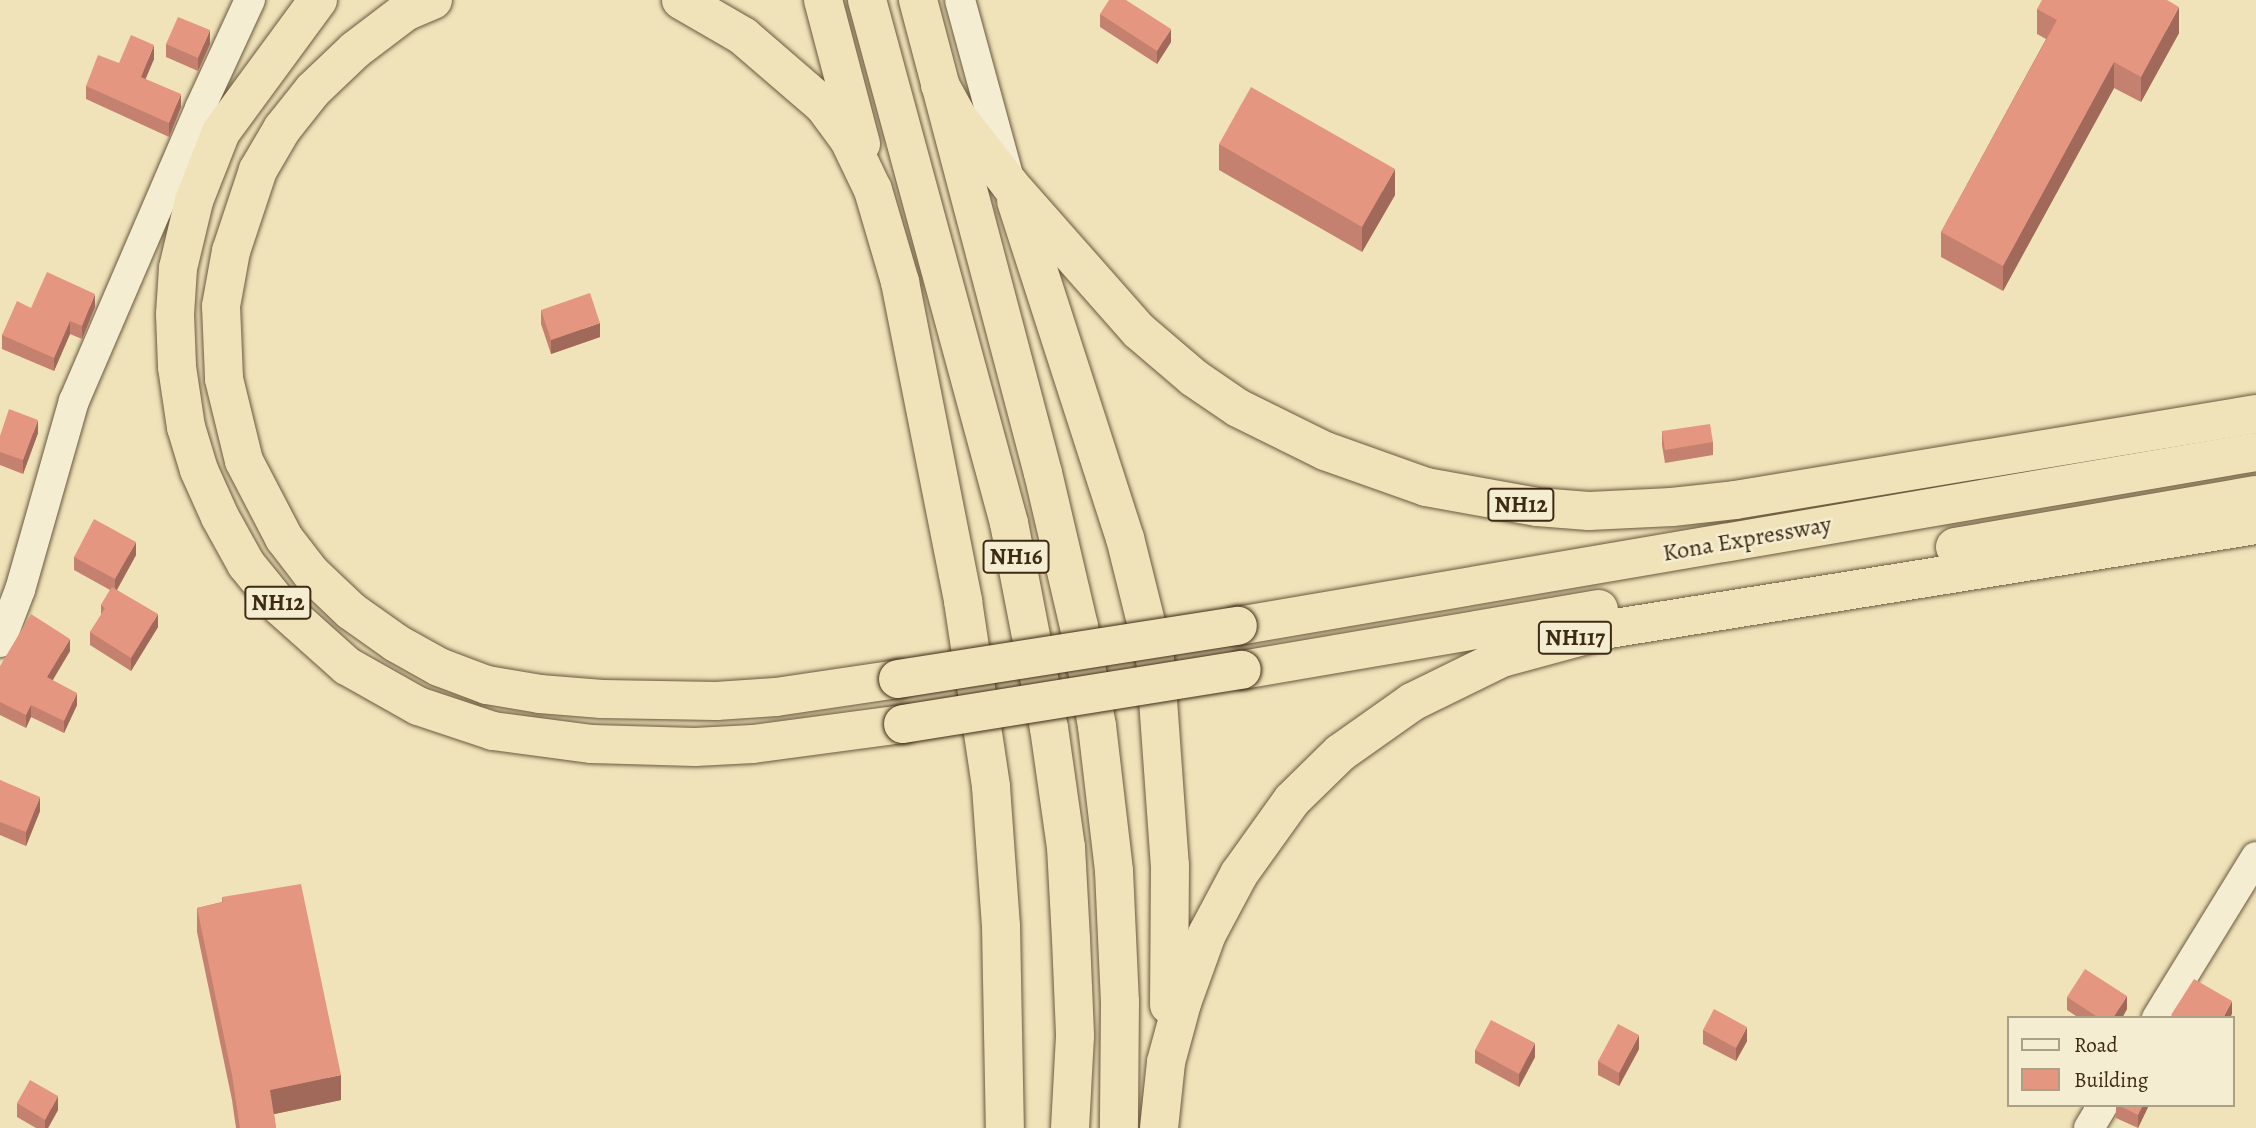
<!DOCTYPE html>
<html>
<head>
<meta charset="utf-8">
<style>
	body { margin:0 }
	#map { position:relative; width:2256px; height:1128px; overflow:hidden; background:#f0e3ba; font-family:Alegreya,serif }
	div>[style] { position:absolute }
	.roads { filter:drop-shadow(0 0 2px #6a593e) drop-shadow(0 0 2px #6a593e) }
	.minor>* { height:30px; margin:-15px; padding:0 15px; transform-origin:15px; border-radius:15px; background:#f5edd2 }
	.highway>* { height:38px; margin:-19px; padding:0 19px; transform-origin:19px; border-radius:19px; background:#f0e3ba }
	.bridges { filter:drop-shadow(0 0 2px #3d2b14) drop-shadow(0 0 2px #3d2b14) }
	.highway-bridge>* { height:38px; margin:-19px; padding:0 19px; transform-origin:19px; border-radius:19px; background:#f0e3ba }
	.wall>* { inset:0; background:#c4816f }
	.shaded-wall>* { inset:0; background:#a0695a }
	.building>* { inset:0; background:#e49681 }
	span { translate:-50% -50%; white-space:nowrap; text-align:center; line-height:1.15; -webkit-text-stroke:5px #f5edd2; paint-order:stroke }
	.shield-label span { padding:2px 5px; background:#f5edd2; border:2px solid; border-radius:5px; -webkit-text-stroke-width:0 }
	.shield-label { font-size:23px; color:#3d2b14; font-weight:700 }
	.street-label { font-size:24px; color:#3d2b14 }
	.legend { position:absolute; left:2007px; top:1016px; width:228px; height:91px; box-sizing:border-box; background:#f5edd2; border:2px solid #ab9f86; margin:0; padding:9px 12px; list-style:none; font-size:21px; color:#3d2b14 }
	.legend li { display:flex; align-items:center; gap:14px; height:35px }
	.legend b { width:35px; border:2px solid #ab9f86 }
</style>
</head>
<body>
<div id="map">
	<div class="roads">
		<div class="minor">
			<i style="left:960px;top:0;width:181px;rotate:74.7deg"></i>
			<i style="left:0;top:642px;width:56px;rotate:-69deg"></i>
			<i style="left:20px;top:590px;width:197px;rotate:-74.1deg"></i>
			<i style="left:74px;top:401px;width:319px;rotate:-66.7deg"></i>
			<i style="left:200px;top:108px;width:119px;rotate:-65.2deg"></i>
			<i style="left:2157px;top:1018px;width:189px;rotate:-58.4deg"></i>
			<i style="left:2089px;top:1128px;width:27px;rotate:-59deg"></i>
		</div>
		<div class="highway">
			<i style="left:318px;top:0;width:164px;rotate:126.3deg"></i>
			<i style="left:221px;top:132px;width:74px;rotate:111.4deg"></i>
			<i style="left:194px;top:201px;width:69px;rotate:103.4deg"></i>
			<i style="left:178px;top:268px;width:46px;rotate:93.7deg"></i>
			<i style="left:175px;top:314px;width:53px;rotate:87.8deg"></i>
			<i style="left:177px;top:367px;width:61px;rotate:81.5deg"></i>
			<i style="left:186px;top:427px;width:45px;rotate:73.2deg"></i>
			<i style="left:199px;top:470px;width:51px;rotate:65.9deg"></i>
			<i style="left:220px;top:517px;width:54px;rotate:61deg"></i>
			<i style="left:246px;top:564px;width:55px;rotate:50.9deg"></i>
			<i style="left:281px;top:607px;width:89px;rotate:41.8deg"></i>
			<i style="left:347px;top:666px;width:81px;rotate:29.4deg"></i>
			<i style="left:418px;top:706px;width:79px;rotate:18.4deg"></i>
			<i style="left:493px;top:731px;width:100px;rotate:7.5deg"></i>
			<i style="left:592px;top:744px;width:103px;rotate:1.7deg"></i>
			<i style="left:695px;top:747px;width:58px;rotate:-3deg"></i>
			<i style="left:753px;top:744px;width:151px;rotate:-7.6deg"></i>
			<i style="left:433px;top:0;width:30px;rotate:157deg"></i>
			<i style="left:405px;top:12px;width:63px;rotate:142.8deg"></i>
			<i style="left:355px;top:50px;width:58px;rotate:136.4deg"></i>
			<i style="left:313px;top:90px;width:50px;rotate:128.5deg"></i>
			<i style="left:282px;top:129px;width:48px;rotate:120.3deg"></i>
			<i style="left:258px;top:170px;width:85px;rotate:108.4deg"></i>
			<i style="left:231px;top:251px;width:56px;rotate:100.3deg"></i>
			<i style="left:221px;top:306px;width:73px;rotate:87.6deg"></i>
			<i style="left:224px;top:379px;width:84px;rotate:76.3deg"></i>
			<i style="left:244px;top:461px;width:87px;rotate:62.5deg"></i>
			<i style="left:284px;top:538px;width:44px;rotate:52.4deg"></i>
			<i style="left:311px;top:573px;width:55px;rotate:43.5deg"></i>
			<i style="left:351px;top:611px;width:55px;rotate:35.4deg"></i>
			<i style="left:396px;top:643px;width:49px;rotate:29.2deg"></i>
			<i style="left:439px;top:667px;width:51px;rotate:20.6deg"></i>
			<i style="left:487px;top:685px;width:54px;rotate:9.6deg"></i>
			<i style="left:540px;top:694px;width:62px;rotate:4.6deg"></i>
			<i style="left:602px;top:699px;width:114px;rotate:1deg"></i>
			<i style="left:716px;top:701px;width:60px;rotate:-3.8deg"></i>
			<i style="left:776px;top:697px;width:123px;rotate:-8.4deg"></i>
			<i style="left:681px;top:0;width:72px;rotate:30.1deg"></i>
			<i style="left:743px;top:36px;width:107px;rotate:40.8deg"></i>
			<i style="left:824px;top:106px;width:42px;rotate:53.7deg"></i>
			<i style="left:849px;top:140px;width:55px;rotate:64.4deg"></i>
			<i style="left:873px;top:190px;width:96px;rotate:73.6deg"></i>
			<i style="left:900px;top:282px;width:325px;rotate:78.8deg"></i>
			<i style="left:963px;top:601px;width:188px;rotate:81.4deg"></i>
			<i style="left:991px;top:787px;width:139px;rotate:85.9deg"></i>
			<i style="left:1001px;top:926px;width:202px;rotate:88.9deg"></i>
			<i style="left:823px;top:0;width:149px;rotate:75.2deg"></i>
			<i style="left:867px;top:0;width:542px;rotate:74.81deg"></i>
			<i style="left:1009px;top:523px;width:209px;rotate:79deg"></i>
			<i style="left:1049px;top:728px;width:120px;rotate:81.9deg"></i>
			<i style="left:1066px;top:847px;width:92px;rotate:86.9deg"></i>
			<i style="left:1071px;top:939px;width:97px;rotate:87.6deg"></i>
			<i style="left:1075px;top:1036px;width:92px;rotate:93.1deg"></i>
			<i style="left:918px;top:0;width:489px;rotate:75.2deg"></i>
			<i style="left:1043px;top:473px;width:157px;rotate:76.8deg"></i>
			<i style="left:1079px;top:626px;width:102px;rotate:79.8deg"></i>
			<i style="left:1097px;top:726px;width:146px;rotate:83.3deg"></i>
			<i style="left:1114px;top:871px;width:131px;rotate:87.4deg"></i>
			<i style="left:1120px;top:1002px;width:126px;rotate:90.5deg"></i>
			<i style="left:940px;top:85px;width:39px;rotate:61deg"></i>
			<i style="left:959px;top:119px;width:85px;rotate:52.2deg"></i>
			<i style="left:1011px;top:186px;width:193px;rotate:48.6deg"></i>
			<i style="left:1139px;top:331px;width:72px;rotate:40.5deg"></i>
			<i style="left:1194px;top:378px;width:53px;rotate:34.3deg"></i>
			<i style="left:1238px;top:408px;width:97px;rotate:26.3deg"></i>
			<i style="left:1325px;top:451px;width:107px;rotate:19.6deg"></i>
			<i style="left:1426px;top:487px;width:113px;rotate:10.2deg"></i>
			<i style="left:1537px;top:507px;width:52px;rotate:4.4deg"></i>
			<i style="left:1589px;top:511px;width:83px;rotate:-2.8deg"></i>
			<i style="left:1672px;top:507px;width:63px;rotate:-6.3deg"></i>
			<i style="left:1735px;top:500px;width:528px;rotate:-9.37deg"></i>
			<i style="left:1016px;top:201px;width:354px;rotate:72.1deg"></i>
			<i style="left:1125px;top:538px;width:124px;rotate:76deg"></i>
			<i style="left:1155px;top:658px;width:208px;rotate:85.9deg"></i>
			<i style="left:1170px;top:865px;width:140px;rotate:90.4deg"></i>
			<i style="left:1955px;top:547px;width:305px;rotate:-9.8deg"></i>
			<i style="left:1238px;top:626px;width:1033px;rotate:-9.7deg"></i>
			<i style="left:1242px;top:670px;width:362px;rotate:-9.7deg"></i>
			<i style="left:1159px;top:1128px;width:66px;rotate:-83.9deg"></i>
			<i style="left:1166px;top:1062px;width:61px;rotate:-74.8deg"></i>
			<i style="left:1182px;top:1003px;width:73px;rotate:-70.1deg"></i>
			<i style="left:1207px;top:934px;width:68px;rotate:-61.9deg"></i>
			<i style="left:1239px;top:874px;width:91px;rotate:-54.4deg"></i>
			<i style="left:1292px;top:800px;width:67px;rotate:-44.4deg"></i>
			<i style="left:1340px;top:753px;width:88px;rotate:-35.3deg"></i>
			<i style="left:1412px;top:702px;width:100px;rotate:-26.1deg"></i>
			<i style="left:1502px;top:658px;width:111px;rotate:-15.2deg"></i>
			<i style="left:1609px;top:629px;width:655px;rotate:-9.13deg"></i>
		</div>
	</div>
	<div class="bridges">
		<div class="highway-bridge">
			<i style="left:898px;top:679px;width:344px;rotate:-8.9deg"></i>
			<i style="left:903px;top:724px;width:343px;rotate:-9.1deg"></i>
		</div>
	</div>
	<div class="wall">
		<i style="clip-path:polygon(2037px 9px,2179px 33px,2141px 102px,2114px 88px,2003px 291px,1941px 257px,1941px 232px,2046px 39px,2037px 34px)"></i>
		<i style="clip-path:polygon(1100px 14px,1171px 42px,1157px 64px,1100px 27px)"></i>
		<i style="clip-path:polygon(166px 44px,210px 44px,198px 71px,166px 57px)"></i>
		<i style="clip-path:polygon(154px 59px,145px 79px,181px 107px,169px 137px,86px 99px,86px 86px,119px 63px)"></i>
		<i style="clip-path:polygon(1219px 144px,1395px 195px,1362px 252px,1219px 170px)"></i>
		<i style="clip-path:polygon(95px 307px,82px 339px,70px 334px,54px 371px,2px 349px,2px 335px,31px 308px)"></i>
		<i style="clip-path:polygon(541px 310px,600px 337px,551px 354px,541px 324px)"></i>
		<i style="clip-path:polygon(1662px 431px,1713px 442px,1713px 455px,1665px 463px,1662px 445px)"></i>
		<i style="clip-path:polygon(38px 433px,23px 474px,0 465px,0 436px)"></i>
		<i style="clip-path:polygon(136px 555px,117px 590px,158px 627px,131px 671px,90px 645px,90px 632px,101px 616px,101px 605px,110px 590px,74px 570px,74px 557px)"></i>
		<i style="clip-path:polygon(70px 651px,52px 680px,77px 705px,64px 733px,31px 717px,26px 728px,0 715px,0 666px)"></i>
		<i style="clip-path:polygon(0 780px,40px 811px,26px 846px,0 835px)"></i>
		<i style="clip-path:polygon(222px 897px,341px 1100px,274px 1114px,276px 1128px,236px 1128px,232px 1100px,197px 932px,197px 908px,222px 902px)"></i>
		<i style="clip-path:polygon(2067px 997px,2127px 1009px,2122px 1018px,2079px 1018px,2067px 1010px)"></i>
		<i style="clip-path:polygon(1703px 1030px,1747px 1041px,1736px 1061px,1703px 1044px)"></i>
		<i style="clip-path:polygon(1639px 1049px,1619px 1086px,1598px 1075px,1598px 1061px)"></i>
		<i style="clip-path:polygon(1475px 1050px,1535px 1057px,1519px 1087px,1475px 1063px)"></i>
		<i style="clip-path:polygon(17px 1103px,58px 1110px,48px 1128px,36px 1128px,17px 1117px)"></i>
		<i style="clip-path:polygon(2116px 1105px,2149px 1105px,2138px 1128px,2116px 1118px)"></i>
	</div>
	<div class="shaded-wall">
		<i style="clip-path:polygon(2179px 7px,2179px 33px,2141px 102px,2141px 77px)"></i>
		<i style="clip-path:polygon(1171px 29px,1171px 42px,1157px 64px,1157px 51px)"></i>
		<i style="clip-path:polygon(210px 30px,210px 44px,198px 71px,198px 58px)"></i>
		<i style="clip-path:polygon(154px 45px,154px 59px,141px 90px,141px 77px)"></i>
		<i style="clip-path:polygon(2114px 62px,2114px 88px,2003px 291px,2003px 266px)"></i>
		<i style="clip-path:polygon(181px 94px,181px 107px,169px 137px,169px 123px)"></i>
		<i style="clip-path:polygon(1395px 169px,1395px 195px,1362px 252px,1362px 227px)"></i>
		<i style="clip-path:polygon(95px 294px,95px 307px,82px 339px,82px 326px)"></i>
		<i style="clip-path:polygon(70px 321px,70px 334px,54px 371px,54px 358px)"></i>
		<i style="clip-path:polygon(600px 323px,600px 337px,551px 354px,551px 340px)"></i>
		<i style="clip-path:polygon(38px 420px,38px 433px,23px 474px,23px 460px)"></i>
		<i style="clip-path:polygon(136px 542px,136px 555px,115px 593px,115px 579px)"></i>
		<i style="clip-path:polygon(158px 614px,158px 627px,131px 671px,131px 658px)"></i>
		<i style="clip-path:polygon(70px 639px,70px 651px,47px 690px,47px 677px)"></i>
		<i style="clip-path:polygon(77px 693px,77px 705px,64px 733px,64px 721px)"></i>
		<i style="clip-path:polygon(31px 705px,31px 717px,26px 728px,26px 715px)"></i>
		<i style="clip-path:polygon(40px 797px,40px 811px,26px 846px,26px 832px)"></i>
		<i style="clip-path:polygon(2127px 996px,2127px 1009px,2122px 1018px,2113px 1018px)"></i>
		<i style="clip-path:polygon(2232px 1001px,2232px 1014px,2230px 1018px,2223px 1018px)"></i>
		<i style="clip-path:polygon(1747px 1027px,1747px 1041px,1736px 1061px,1736px 1048px)"></i>
		<i style="clip-path:polygon(1639px 1035px,1639px 1049px,1619px 1086px,1619px 1073px)"></i>
		<i style="clip-path:polygon(1535px 1043px,1535px 1057px,1519px 1087px,1519px 1074px)"></i>
		<i style="clip-path:polygon(341px 1075px,341px 1100px,270px 1115px,270px 1090px)"></i>
		<i style="clip-path:polygon(58px 1096px,58px 1110px,48px 1128px,45px 1128px,45px 1120px)"></i>
		<i style="clip-path:polygon(2143px 1105px,2149px 1105px,2138px 1128px,2138px 1115px)"></i>
	</div>
	<div class="building">
		<i style="clip-path:polygon(1109px 0,1126px 0,1171px 29px,1157px 51px,1100px 14px)"></i>
		<i style="clip-path:polygon(2042px 0,2167px 0,2179px 7px,2141px 77px,2114px 62px,2003px 266px,1941px 232px,2057px 20px,2037px 9px)"></i>
		<i style="clip-path:polygon(178px 17px,210px 30px,198px 58px,166px 44px)"></i>
		<i style="clip-path:polygon(131px 35px,154px 45px,141px 77px,181px 94px,169px 123px,86px 86px,98px 55px,119px 63px)"></i>
		<i style="clip-path:polygon(1251px 87px,1395px 169px,1362px 227px,1219px 144px)"></i>
		<i style="clip-path:polygon(47px 272px,95px 294px,82px 326px,70px 321px,54px 358px,2px 335px,17px 301px,31px 308px)"></i>
		<i style="clip-path:polygon(590px 293px,600px 323px,551px 340px,541px 310px)"></i>
		<i style="clip-path:polygon(9px 409px,38px 420px,23px 460px,0 452px,0 436px)"></i>
		<i style="clip-path:polygon(1710px 424px,1713px 442px,1665px 450px,1662px 431px)"></i>
		<i style="clip-path:polygon(94px 519px,136px 542px,115px 579px,74px 557px)"></i>
		<i style="clip-path:polygon(112px 587px,158px 614px,131px 658px,90px 632px,105px 608px,101px 605px)"></i>
		<i style="clip-path:polygon(31px 614px,70px 639px,47px 677px,77px 693px,64px 721px,31px 705px,26px 715px,0 702px,0 666px)"></i>
		<i style="clip-path:polygon(0 780px,40px 797px,26px 832px,0 822px)"></i>
		<i style="clip-path:polygon(301px 884px,341px 1075px,270px 1090px,276px 1128px,240px 1128px,232px 1075px,197px 908px,223px 902px,222px 897px)"></i>
		<i style="clip-path:polygon(2085px 969px,2127px 996px,2113px 1018px,2099px 1018px,2067px 997px)"></i>
		<i style="clip-path:polygon(2194px 979px,2232px 1001px,2223px 1018px,2175px 1018px,2171px 1015px)"></i>
		<i style="clip-path:polygon(1714px 1009px,1747px 1027px,1736px 1048px,1703px 1030px)"></i>
		<i style="clip-path:polygon(1491px 1020px,1535px 1043px,1519px 1074px,1475px 1050px)"></i>
		<i style="clip-path:polygon(1618px 1024px,1639px 1035px,1619px 1073px,1598px 1061px)"></i>
		<i style="clip-path:polygon(30px 1080px,58px 1096px,45px 1120px,17px 1103px)"></i>
		<i style="clip-path:polygon(2118px 1105px,2143px 1105px,2138px 1115px)"></i>
	</div>
	<div class="shield-label">
		<span style="left:1521px;top:505px">NH12</span>
		<span style="left:1016px;top:557px">NH16</span>
		<span style="left:278px;top:603px">NH12</span>
		<span style="left:1575px;top:638px">NH117</span>
	</div>
	<div class="street-label">
		<span style="left:1747px;top:539px;rotate:-10deg">Kona Expressway</span>
	</div>
	<ul class="legend">
	<li><b style="height:9px;background:#f5edd2"></b>Road</li>
	<li><b style="height:19px;background:#e49681"></b>Building</li>
	</ul>
</div>
</body>
</html>
